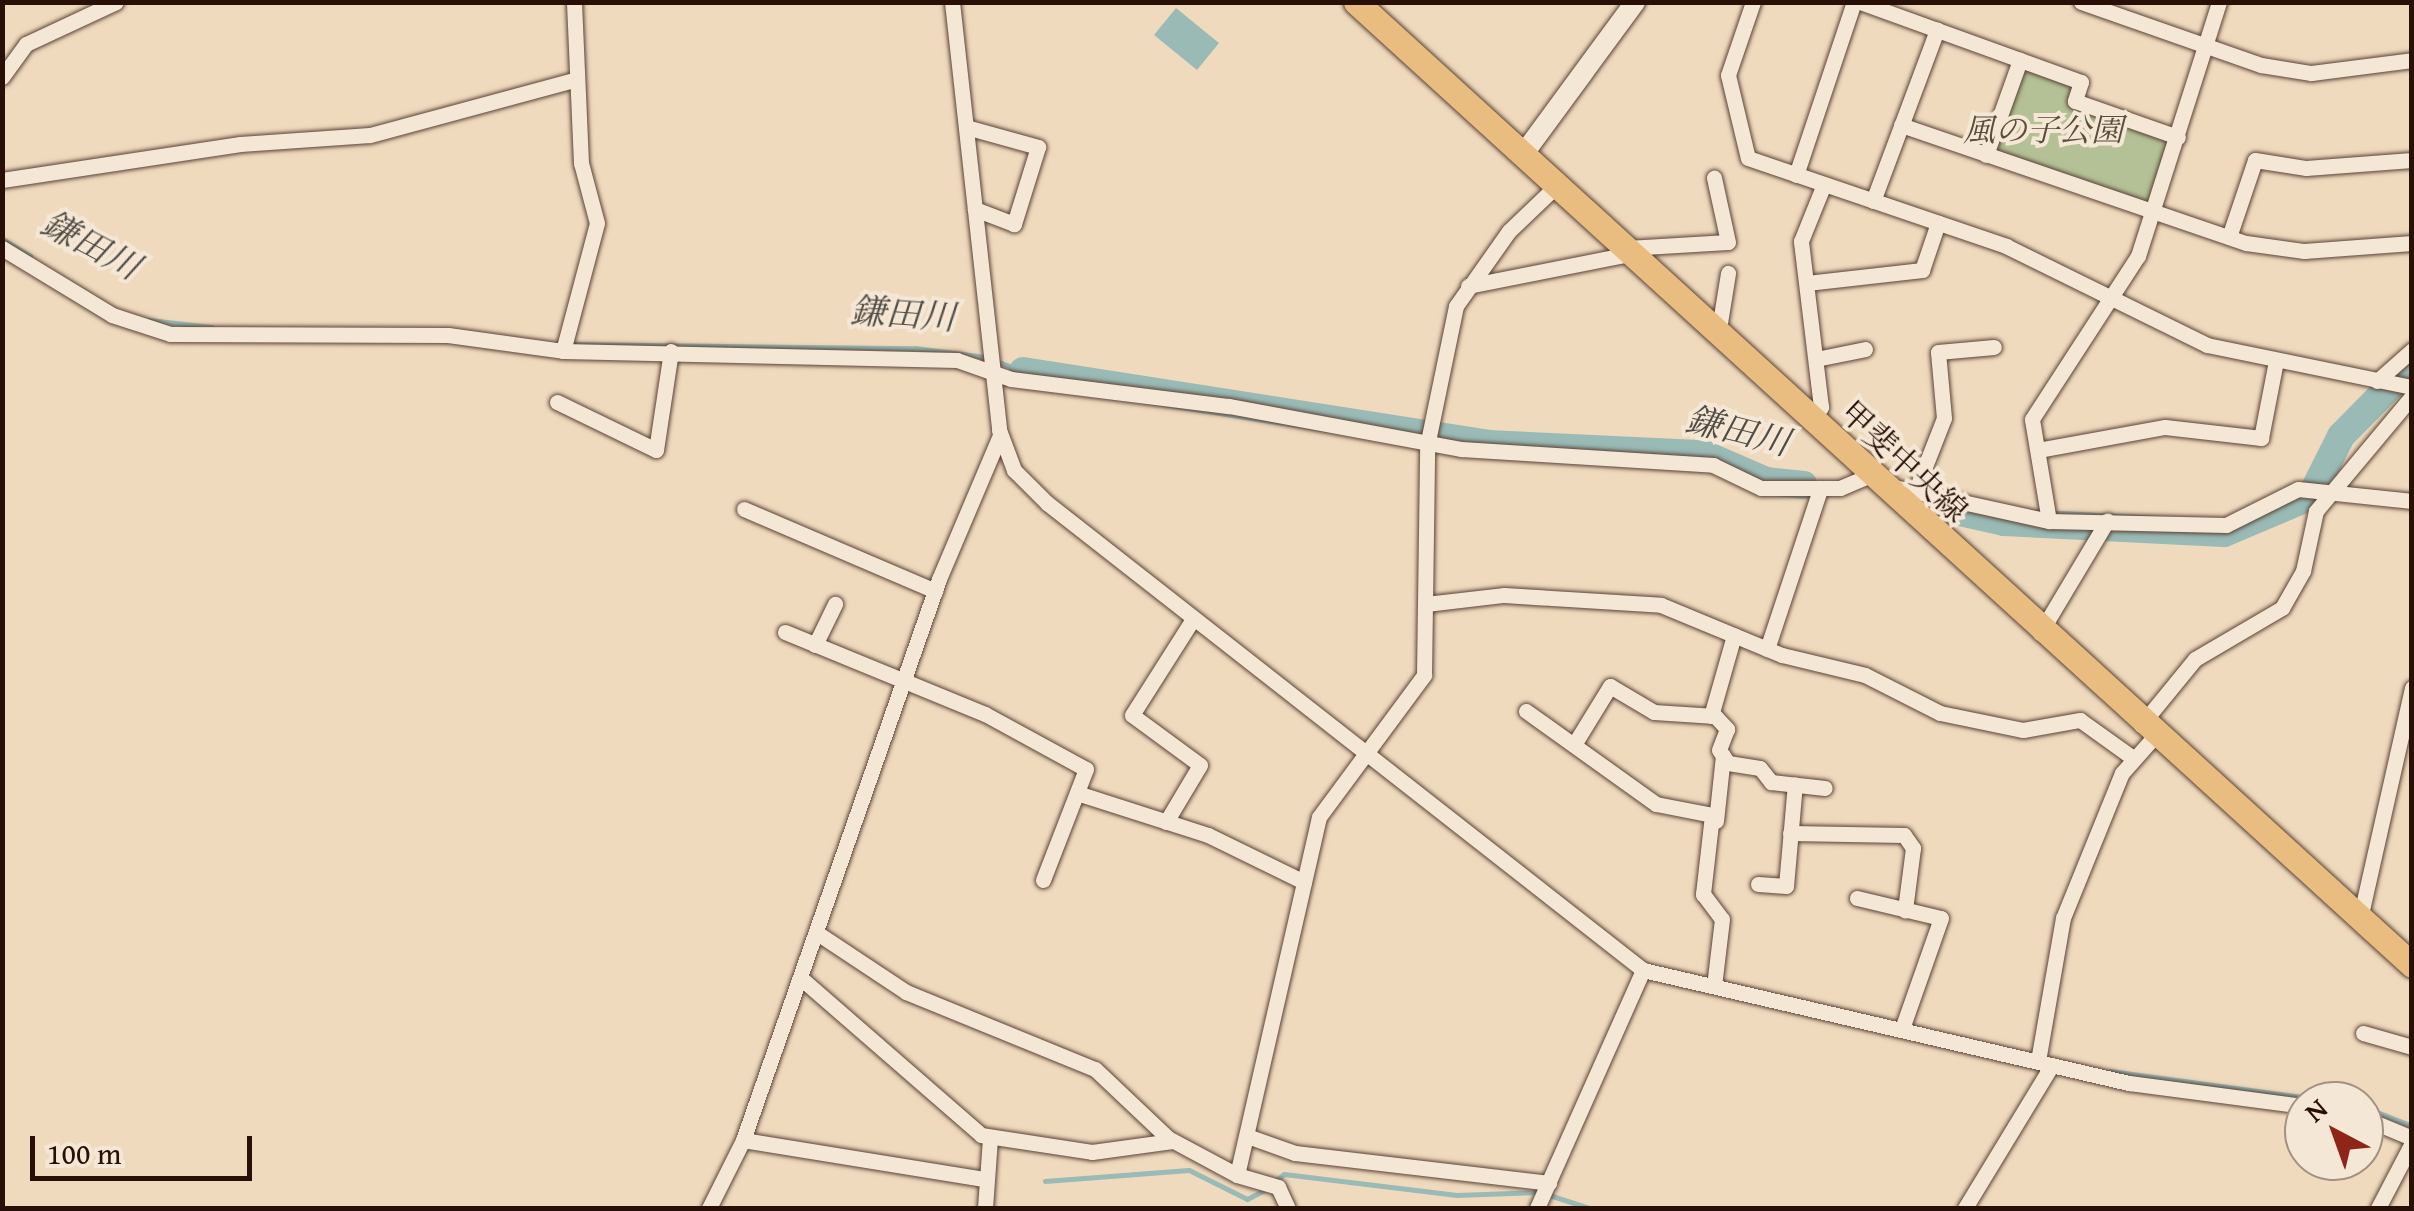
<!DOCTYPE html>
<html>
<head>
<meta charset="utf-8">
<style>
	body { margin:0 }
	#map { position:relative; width:2414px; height:1211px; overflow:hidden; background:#efdabe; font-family:"Gentium Book Plus","Noto Serif JP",serif }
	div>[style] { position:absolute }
	.green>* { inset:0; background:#b4c196 }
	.water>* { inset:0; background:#9abab6 }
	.stream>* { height:5px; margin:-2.5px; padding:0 2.5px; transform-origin:2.5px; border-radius:2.5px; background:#9abab6 }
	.river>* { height:28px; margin:-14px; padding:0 14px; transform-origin:14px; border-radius:14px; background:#9abab6 }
	.roads { filter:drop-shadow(0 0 2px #5a4235) drop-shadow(0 0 2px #5a4235) }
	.minor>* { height:15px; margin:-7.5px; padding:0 7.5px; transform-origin:7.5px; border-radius:7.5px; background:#f5e7d5 }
	.tertiary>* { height:20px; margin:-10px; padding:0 10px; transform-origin:10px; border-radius:10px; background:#f5e7d5 }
	.primary>* { height:25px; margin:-12.5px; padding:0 12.5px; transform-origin:12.5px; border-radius:12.5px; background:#e8bd7f }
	span { translate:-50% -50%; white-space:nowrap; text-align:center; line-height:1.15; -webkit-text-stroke:8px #f5e7d5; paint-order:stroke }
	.park-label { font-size:32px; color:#594e39; font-style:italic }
	.street-label { font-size:32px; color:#281007 }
	.water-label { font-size:35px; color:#504c44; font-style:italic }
	.frame { position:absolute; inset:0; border:5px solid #281007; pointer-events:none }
	.north { position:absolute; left:2284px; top:1081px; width:100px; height:100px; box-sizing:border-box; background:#f5e7d5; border:2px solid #a39183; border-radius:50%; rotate:319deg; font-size:28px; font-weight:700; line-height:40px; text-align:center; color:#281007 }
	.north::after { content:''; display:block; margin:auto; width:35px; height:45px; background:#8f2418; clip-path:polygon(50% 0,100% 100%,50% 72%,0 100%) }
	.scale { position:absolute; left:30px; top:1136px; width:222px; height:45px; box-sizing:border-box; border:5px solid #281007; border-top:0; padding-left:12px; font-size:30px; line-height:35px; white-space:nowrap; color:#281007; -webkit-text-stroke:8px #f5e7d5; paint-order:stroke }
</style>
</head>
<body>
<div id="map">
	<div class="green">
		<i style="clip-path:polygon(2018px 65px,2073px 85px,2072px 102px,2174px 139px,2150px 209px,1994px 155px)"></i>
	</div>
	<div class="water">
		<i style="clip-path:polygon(1176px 8px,1219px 43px,1197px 70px,1154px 35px)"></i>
	</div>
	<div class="stream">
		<i style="left:2px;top:239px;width:33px;rotate:31deg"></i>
		<i style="left:149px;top:320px;width:63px;rotate:6.3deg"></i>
		<i style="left:567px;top:344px;width:348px;rotate:0.7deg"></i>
		<i style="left:915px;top:348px;width:71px;rotate:7.3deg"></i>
		<i style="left:996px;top:361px;width:29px;rotate:20deg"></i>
		<i style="left:2110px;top:1071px;width:223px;rotate:7.7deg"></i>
		<i style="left:2364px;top:1107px;width:52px;rotate:21.6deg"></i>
		<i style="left:1045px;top:1181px;width:144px;rotate:-4.4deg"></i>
		<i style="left:1189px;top:1170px;width:65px;rotate:26.6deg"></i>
		<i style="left:1247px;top:1199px;width:22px;rotate:-27deg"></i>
		<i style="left:1275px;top:1181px;width:11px;rotate:-38deg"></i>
		<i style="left:1284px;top:1174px;width:174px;rotate:6.9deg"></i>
		<i style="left:1457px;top:1195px;width:83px;rotate:-2.1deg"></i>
		<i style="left:1540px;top:1192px;width:52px;rotate:18.1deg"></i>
	</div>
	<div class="river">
		<i style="left:1023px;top:371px;width:471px;rotate:8.9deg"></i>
		<i style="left:1488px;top:444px;width:216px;rotate:2.7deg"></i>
		<i style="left:1704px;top:454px;width:68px;rotate:23.5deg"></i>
		<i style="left:1766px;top:481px;width:38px;rotate:6deg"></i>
		<i style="left:2316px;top:486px;width:56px;rotate:-63.4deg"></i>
		<i style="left:2341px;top:436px;width:101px;rotate:-45.4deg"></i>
		<i style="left:1911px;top:501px;width:95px;rotate:12.7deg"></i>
		<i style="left:2004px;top:522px;width:220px;rotate:2.9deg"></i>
		<i style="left:2224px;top:533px;width:88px;rotate:-22.8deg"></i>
	</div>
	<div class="roads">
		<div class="minor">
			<i style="left:952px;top:2px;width:431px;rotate:83.7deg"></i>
			<i style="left:999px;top:430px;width:43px;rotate:69.4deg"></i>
			<i style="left:1014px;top:470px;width:47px;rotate:45deg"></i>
			<i style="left:1047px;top:503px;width:757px;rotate:38.08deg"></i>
			<i style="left:1643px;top:970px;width:499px;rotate:13.1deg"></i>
			<i style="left:2129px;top:1083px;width:177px;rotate:7.5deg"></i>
			<i style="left:1753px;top:2px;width:77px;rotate:108.9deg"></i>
			<i style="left:1728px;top:75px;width:85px;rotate:76.5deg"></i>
			<i style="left:1748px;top:158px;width:273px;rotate:18.8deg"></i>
			<i style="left:2006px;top:246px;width:224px;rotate:26.2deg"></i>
			<i style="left:2207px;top:345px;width:209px;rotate:11.6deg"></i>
			<i style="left:1860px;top:2px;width:235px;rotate:19.9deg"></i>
			<i style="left:2081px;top:82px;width:20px;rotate:108deg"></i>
			<i style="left:2075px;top:101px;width:109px;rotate:19.3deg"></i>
			<i style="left:2081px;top:2px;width:191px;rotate:19.3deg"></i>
			<i style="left:2261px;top:65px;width:51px;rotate:9.1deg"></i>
			<i style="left:2311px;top:73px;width:102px;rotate:-7.3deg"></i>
			<i style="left:2px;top:77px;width:41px;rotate:-54deg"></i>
			<i style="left:26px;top:44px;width:99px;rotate:-25deg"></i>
			<i style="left:1901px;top:125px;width:365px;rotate:18.9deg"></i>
			<i style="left:2246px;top:243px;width:59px;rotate:7.9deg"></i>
			<i style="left:2304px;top:251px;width:108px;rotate:-4.2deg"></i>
			<i style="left:966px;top:127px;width:75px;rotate:15.5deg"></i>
			<i style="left:1038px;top:147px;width:81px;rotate:107.3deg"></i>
			<i style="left:1014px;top:224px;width:42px;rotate:-159deg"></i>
			<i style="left:1986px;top:155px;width:101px;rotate:-70.3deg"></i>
			<i style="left:1796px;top:175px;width:182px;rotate:-71.5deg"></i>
			<i style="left:2px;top:180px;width:241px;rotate:-8.6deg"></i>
			<i style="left:240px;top:144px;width:130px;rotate:-4deg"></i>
			<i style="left:370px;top:135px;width:214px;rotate:-15.1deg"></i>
			<i style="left:1873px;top:201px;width:183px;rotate:-69.5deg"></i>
			<i style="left:2229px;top:237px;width:81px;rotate:-71.3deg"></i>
			<i style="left:2255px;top:160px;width:52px;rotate:8.9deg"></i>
			<i style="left:2306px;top:168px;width:106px;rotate:-4.3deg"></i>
			<i style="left:2px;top:248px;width:129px;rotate:31.3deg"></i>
			<i style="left:112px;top:315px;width:61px;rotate:18.1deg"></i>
			<i style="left:170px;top:334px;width:278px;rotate:0.2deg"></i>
			<i style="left:448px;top:335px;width:116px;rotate:7.9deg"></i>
			<i style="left:563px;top:351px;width:394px;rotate:1.3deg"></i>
			<i style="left:957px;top:360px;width:57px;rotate:19.4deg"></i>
			<i style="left:1011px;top:379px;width:220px;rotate:7.1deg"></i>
			<i style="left:1229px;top:406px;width:236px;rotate:10.5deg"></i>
			<i style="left:1461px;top:449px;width:253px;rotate:3.6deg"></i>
			<i style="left:1713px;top:465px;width:53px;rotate:25.6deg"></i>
			<i style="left:1761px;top:488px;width:79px"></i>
			<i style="left:1840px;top:488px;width:33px;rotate:-23deg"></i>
			<i style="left:1627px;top:248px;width:101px;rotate:-3.4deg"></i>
			<i style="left:1728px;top:242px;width:66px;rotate:-102.3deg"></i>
			<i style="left:1807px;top:283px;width:116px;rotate:-6.4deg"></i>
			<i style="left:1922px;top:270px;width:50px;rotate:-71.2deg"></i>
			<i style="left:1468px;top:286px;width:164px;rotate:-11.2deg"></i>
			<i style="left:1718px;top:335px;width:63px;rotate:-80.8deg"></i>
			<i style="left:563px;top:351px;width:132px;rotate:-75.1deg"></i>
			<i style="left:597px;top:223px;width:62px;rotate:-104.9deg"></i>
			<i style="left:581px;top:163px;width:161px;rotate:-92.5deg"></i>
			<i style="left:1816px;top:359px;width:50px;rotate:-11.5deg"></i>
			<i style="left:2377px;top:381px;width:47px;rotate:-41.5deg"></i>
			<i style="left:557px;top:402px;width:110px;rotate:25.9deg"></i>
			<i style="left:656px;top:450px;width:100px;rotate:-81.4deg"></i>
			<i style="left:1812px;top:421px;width:17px;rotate:-57deg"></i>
			<i style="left:1821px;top:407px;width:167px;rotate:-96.9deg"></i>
			<i style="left:1801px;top:241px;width:61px;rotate:-68deg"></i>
			<i style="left:2038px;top:450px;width:129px;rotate:-10.3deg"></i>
			<i style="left:2165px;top:427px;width:97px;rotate:6.5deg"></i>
			<i style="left:2261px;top:438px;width:78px;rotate:-79deg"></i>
			<i style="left:1894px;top:487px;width:159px;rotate:12.4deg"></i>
			<i style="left:2049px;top:521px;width:177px;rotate:1.3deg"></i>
			<i style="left:2226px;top:525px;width:80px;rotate:-26.6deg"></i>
			<i style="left:2298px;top:489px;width:115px;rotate:6deg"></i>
			<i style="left:1915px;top:492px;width:79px;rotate:-68.6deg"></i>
			<i style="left:1944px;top:418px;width:66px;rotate:-95.2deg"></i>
			<i style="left:1938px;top:352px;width:56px;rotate:-5.1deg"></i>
			<i style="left:744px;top:509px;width:208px;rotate:23.2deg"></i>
			<i style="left:2049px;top:521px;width:103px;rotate:-99.5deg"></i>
			<i style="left:2032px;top:419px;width:194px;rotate:-57deg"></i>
			<i style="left:2138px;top:256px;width:267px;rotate:-72.3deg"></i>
			<i style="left:1426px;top:604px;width:79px;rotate:-6.6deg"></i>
			<i style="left:1504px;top:595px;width:157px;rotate:3.6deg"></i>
			<i style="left:1661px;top:605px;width:131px;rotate:22.5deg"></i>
			<i style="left:1782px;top:655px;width:85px;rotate:13.5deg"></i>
			<i style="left:1865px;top:675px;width:84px;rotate:26.9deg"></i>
			<i style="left:1940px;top:713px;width:85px;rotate:11.6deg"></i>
			<i style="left:2023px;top:730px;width:58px;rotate:-10deg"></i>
			<i style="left:2080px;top:720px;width:65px;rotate:35.6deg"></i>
			<i style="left:785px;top:632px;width:216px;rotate:22.3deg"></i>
			<i style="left:985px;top:714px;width:115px;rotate:28.6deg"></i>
			<i style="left:1086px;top:769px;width:119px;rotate:111.2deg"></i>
			<i style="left:2040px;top:633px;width:131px;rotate:-59.1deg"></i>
			<i style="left:815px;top:645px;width:46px;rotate:-64deg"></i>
			<i style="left:1767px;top:649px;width:168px;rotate:-71.6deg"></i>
			<i style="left:1526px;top:711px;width:160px;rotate:35.6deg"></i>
			<i style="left:1656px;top:804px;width:57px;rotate:11.1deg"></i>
			<i style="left:1712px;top:815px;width:80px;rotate:96.5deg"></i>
			<i style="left:1703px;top:894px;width:31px;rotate:53deg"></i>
			<i style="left:1722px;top:919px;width:67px;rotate:96.8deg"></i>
			<i style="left:1711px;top:716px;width:84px;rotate:-74.1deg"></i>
			<i style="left:2141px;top:725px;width:85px;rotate:-50.7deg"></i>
			<i style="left:2195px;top:659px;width:101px;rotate:-30.4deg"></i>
			<i style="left:2282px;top:608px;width:43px;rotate:-60.4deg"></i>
			<i style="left:2303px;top:571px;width:61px;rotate:-77.8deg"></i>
			<i style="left:2316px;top:511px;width:150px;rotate:-50.1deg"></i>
			<i style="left:1575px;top:743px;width:67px;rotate:-58.4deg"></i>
			<i style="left:1610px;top:686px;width:51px;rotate:30.6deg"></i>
			<i style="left:1654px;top:712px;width:61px;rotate:3.8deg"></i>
			<i style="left:1715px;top:716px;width:18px;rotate:47deg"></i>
			<i style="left:1727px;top:729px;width:22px;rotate:111deg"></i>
			<i style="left:1719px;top:750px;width:16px;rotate:55deg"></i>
			<i style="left:1728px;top:763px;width:32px;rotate:9deg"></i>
			<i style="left:1760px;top:768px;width:18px;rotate:52deg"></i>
			<i style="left:1771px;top:782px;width:54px;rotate:6.3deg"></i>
			<i style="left:1077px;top:793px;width:138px;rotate:17.8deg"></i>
			<i style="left:1208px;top:835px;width:107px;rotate:26.1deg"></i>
			<i style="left:1716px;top:821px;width:66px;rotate:-83.9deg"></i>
			<i style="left:1166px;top:822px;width:66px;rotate:-59.2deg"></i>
			<i style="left:1200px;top:765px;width:84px;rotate:-143.7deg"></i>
			<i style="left:1132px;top:715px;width:114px;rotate:-57.6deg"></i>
			<i style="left:1790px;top:833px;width:114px;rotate:1deg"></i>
			<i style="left:1904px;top:835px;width:16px;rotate:55deg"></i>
			<i style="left:1913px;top:848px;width:63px;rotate:97.4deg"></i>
			<i style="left:1758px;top:884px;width:28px;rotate:4deg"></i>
			<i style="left:1786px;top:886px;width:102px;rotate:-85deg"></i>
			<i style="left:1857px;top:898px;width:86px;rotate:13.4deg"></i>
			<i style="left:1941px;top:918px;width:114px;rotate:109.4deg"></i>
			<i style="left:2359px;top:923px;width:241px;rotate:-77.3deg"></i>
			<i style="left:820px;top:935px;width:103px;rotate:33.5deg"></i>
			<i style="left:906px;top:992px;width:204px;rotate:22.2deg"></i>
			<i style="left:1095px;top:1069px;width:100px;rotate:43.4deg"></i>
			<i style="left:1168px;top:1138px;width:78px;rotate:28.2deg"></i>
			<i style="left:1237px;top:1175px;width:367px;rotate:-77.1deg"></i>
			<i style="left:1319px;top:817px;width:177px;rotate:-53.5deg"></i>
			<i style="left:1424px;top:675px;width:229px;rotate:-89.2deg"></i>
			<i style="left:1427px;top:446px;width:143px;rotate:-78.3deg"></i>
			<i style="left:1456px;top:306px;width:92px;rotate:-54.8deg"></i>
			<i style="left:1509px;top:231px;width:64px;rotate:-43.7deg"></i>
			<i style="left:803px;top:980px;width:236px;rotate:41deg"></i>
			<i style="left:981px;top:1135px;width:112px;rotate:8.7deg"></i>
			<i style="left:1092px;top:1152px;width:81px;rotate:-7.8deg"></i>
			<i style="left:2363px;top:1033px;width:51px;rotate:15.9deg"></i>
			<i style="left:2038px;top:1061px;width:145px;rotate:-80.1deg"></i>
			<i style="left:2063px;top:918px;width:157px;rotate:-67.9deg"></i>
			<i style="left:2122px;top:773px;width:48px;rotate:-48.4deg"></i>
			<i style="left:2364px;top:1118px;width:52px;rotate:22.6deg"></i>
			<i style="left:1250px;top:1137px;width:48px;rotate:19.6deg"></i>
			<i style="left:1295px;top:1153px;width:256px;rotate:6.7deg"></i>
			<i style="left:743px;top:1140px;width:244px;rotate:9.2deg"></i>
			<i style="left:1237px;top:1175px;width:43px;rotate:16.3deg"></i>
			<i style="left:1278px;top:1187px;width:23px;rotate:65deg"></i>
			<i style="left:709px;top:1208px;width:76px;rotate:-63.4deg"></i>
			<i style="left:743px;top:1140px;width:594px;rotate:-70.74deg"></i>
			<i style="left:939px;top:579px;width:156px;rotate:-67deg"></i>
			<i style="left:985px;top:1208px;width:70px;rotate:-85.9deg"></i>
			<i style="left:1537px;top:1208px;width:261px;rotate:-66deg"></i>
			<i style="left:1965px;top:1208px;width:167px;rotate:-58.7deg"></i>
			<i style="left:2378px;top:1208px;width:73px;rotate:-62.4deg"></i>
		</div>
		<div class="tertiary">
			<i style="left:1522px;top:156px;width:191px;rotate:-53.7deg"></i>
		</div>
		<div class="primary">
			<i style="left:1356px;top:2px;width:1429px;rotate:42.36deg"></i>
		</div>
	</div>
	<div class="park-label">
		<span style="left:2043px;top:130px">風の子公園</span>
	</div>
	<div class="street-label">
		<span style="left:1904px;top:462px;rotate:43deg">甲斐中央線</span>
	</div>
	<div class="water-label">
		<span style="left:91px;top:245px;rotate:28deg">鎌田川</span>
		<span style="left:903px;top:314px;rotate:4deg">鎌田川</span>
		<span style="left:1738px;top:431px;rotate:14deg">鎌田川</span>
	</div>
	<div class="frame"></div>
	<div class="north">N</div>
	<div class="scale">100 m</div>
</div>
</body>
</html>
